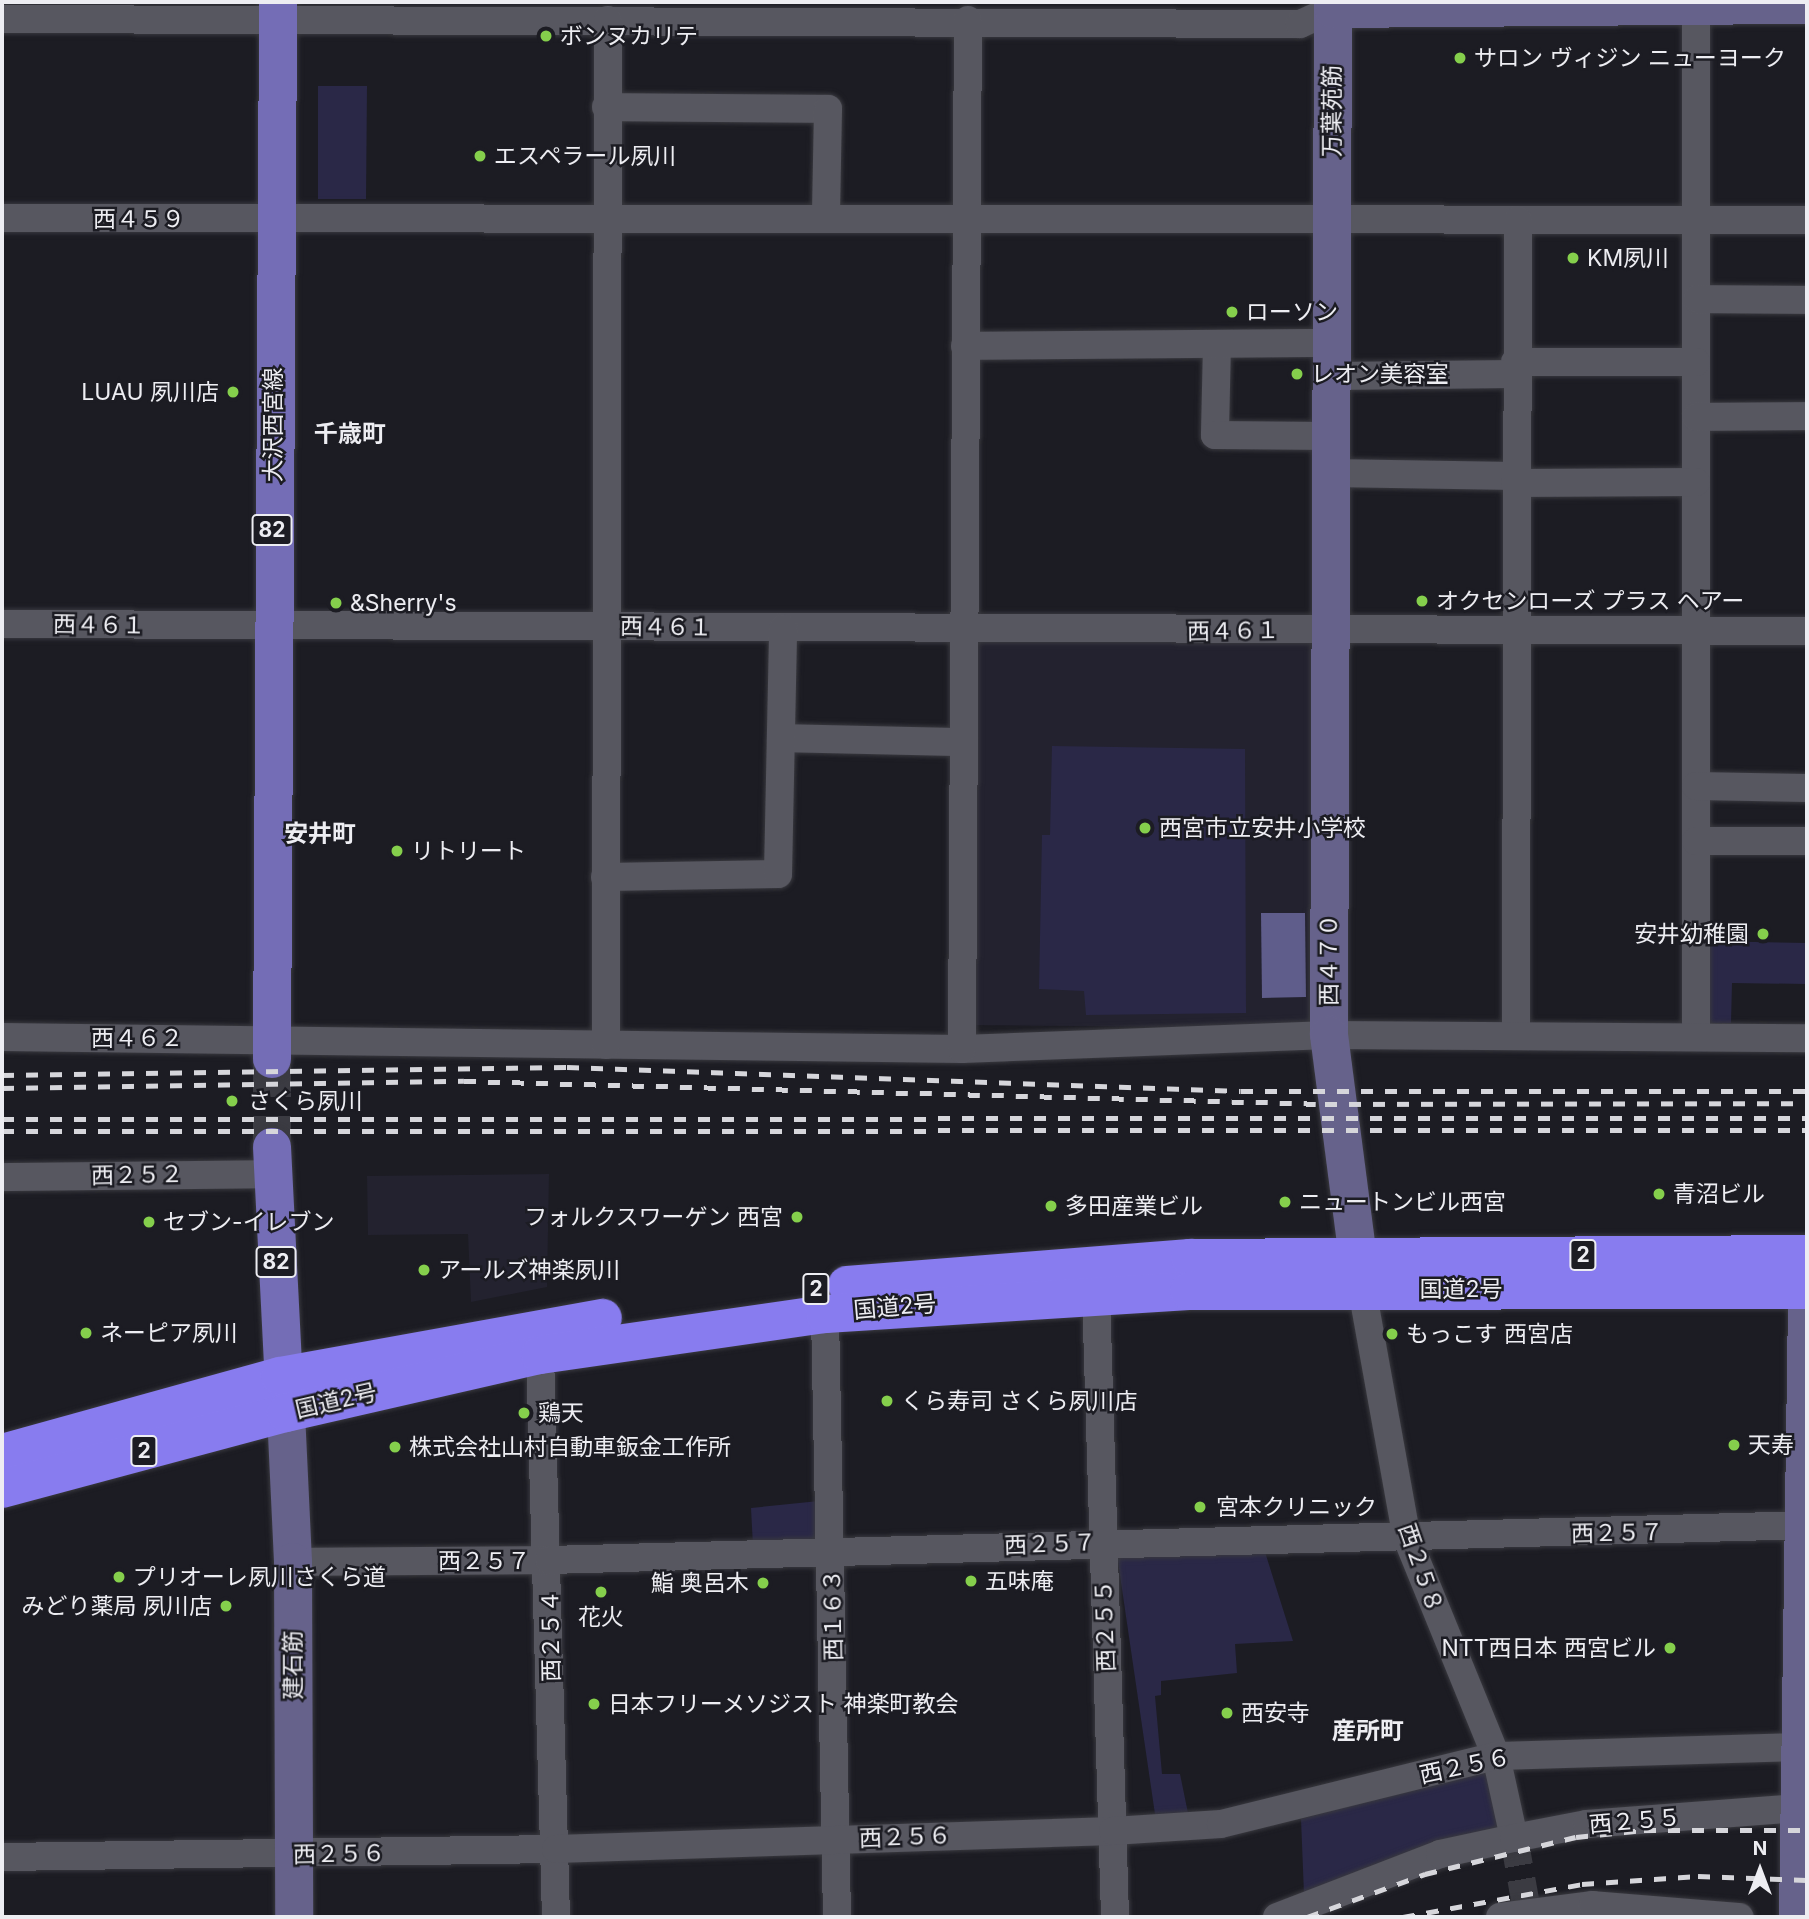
<!DOCTYPE html>
<html>
<head>
<meta charset="utf-8">
<style>
	body { margin:0 }
	#map { position:relative; width:1809px; height:1919px; overflow:hidden; background:#1c1c23; font-family:Inter,"Noto Sans JP",sans-serif }
	div>[style] { position:absolute }
	.built>* { inset:0; background:#23222f }
	.green>* { inset:0; background:#2a2847 }
	.water>* { inset:0; background:#5f5d8b }
	.street-tunnel>* { height:28px; margin-top:-14px; transform-origin:0; background:repeating-linear-gradient(90deg,#3b3b42 0 28px,transparent 0 42px) }
	.primary-tunnel>* { height:38px; margin-top:-19px; transform-origin:0; background:repeating-linear-gradient(90deg,#3b3b42 0 38px,transparent 0 57px) }
	.roads { filter:drop-shadow(0 0 2px #39393f) drop-shadow(0 0 2px #39393f) }
	.street>* { height:28px; margin:-14px; padding:0 14px; transform-origin:14px; border-radius:14px; background:#575760 }
	.secondary>* { height:38px; margin:-19px; padding:0 19px; transform-origin:19px; border-radius:19px; background:#66628b }
	.primary>* { height:38px; margin:-19px; padding:0 19px; transform-origin:19px; border-radius:19px; background:#746db6 }
	.highway>* { height:38px; margin:-19px; padding:0 19px; transform-origin:19px; border-radius:19px; background:#887cef }
	.rail>* { height:5px; margin-top:-2.5px; transform-origin:0; background:repeating-linear-gradient(90deg,#d6d6db 0 12px,transparent 0 24px) }
	.dots>* { width:19px; height:19px; translate:-50% -50%; box-sizing:border-box; border:4px solid #1c1c23; border-radius:50% }
	span { translate:-50% -50%; white-space:nowrap; text-align:center; line-height:1.15; -webkit-text-stroke:5px #1c1c23; paint-order:stroke }
	.shield-label span { padding:2px 5px; background:#1c1c23; border:2px solid; border-radius:5px; -webkit-text-stroke-width:0 }
	.shield-label { font-size:21px; color:#ededf2; font-weight:700 }
	.poi-label { font-size:23px; color:#ededf2 }
	.left { translate:0 -50%; text-align:left }
	.right { translate:-100% -50%; text-align:right }
	.street-label { font-size:23px; color:#ededf2 }
	.neighbourhood-label { font-size:24px; color:#ededf2; font-weight:700 }
	.frame { position:absolute; inset:0; border:4px solid #ededf2; pointer-events:none }
	.north { position:absolute; left:1725px; top:1835px; width:70px; height:70px; -webkit-text-stroke:5px #1c1c23; paint-order:stroke; rotate:0deg; font-size:19px; font-weight:700; line-height:28px; text-align:center; color:#ededf2 }
	.north::after { content:''; display:block; margin:auto; width:24px; height:32px; background:#ededf2; clip-path:polygon(50% 0,100% 100%,50% 72%,0 100%) }
</style>
</head>
<body>
<div id="map">
	<div class="built">
		<i style="clip-path:polygon(974px 640px,1316px 643px,1317px 1014px,1306px 1028px,974px 1025px)"></i>
		<i style="clip-path:polygon(549px 1174px,547px 1287px,471px 1302px,468px 1234px,368px 1235px,367px 1176px)"></i>
	</div>
	<div class="green">
		<i style="clip-path:polygon(318px 86px,367px 86px,366px 199px,318px 199px)"></i>
		<i style="clip-path:polygon(1052px 746px,1245px 749px,1246px 1013px,1086px 1015px,1084px 991px,1039px 989px,1042px 835px,1050px 835px)"></i>
		<i style="clip-path:polygon(1703px 941px,1807px 943px,1807px 984px,1732px 983px,1731px 1023px,1706px 1023px)"></i>
		<i style="clip-path:polygon(819px 1501px,820px 1535px,812px 1544px,753px 1546px,751px 1508px)"></i>
		<i style="clip-path:polygon(1265px 1552px,1293px 1641px,1235px 1644px,1237px 1673px,1161px 1681px,1161px 1695px,1155px 1696px,1162px 1774px,1180px 1774px,1189px 1818px,1156px 1821px,1117px 1555px)"></i>
		<i style="clip-path:polygon(1479px 1768px,1489px 1771px,1503px 1830px,1304px 1894px,1301px 1819px)"></i>
	</div>
	<div class="water">
		<i style="clip-path:polygon(1261px 913px,1305px 913px,1306px 997px,1262px 998px)"></i>
	</div>
	<div class="street-tunnel">
		<i style="left:1514px;top:1838px;width:74px;rotate:79.9deg"></i>
	</div>
	<div class="primary-tunnel">
		<i style="left:272px;top:1059px;width:88px;rotate:90deg"></i>
	</div>
	<div class="roads">
		<div class="street">
			<i style="left:1696px;top:2px;width:1034px;rotate:90deg"></i>
			<i style="left:2px;top:19px;width:1298px;rotate:0.22deg"></i>
			<i style="left:1300px;top:24px;width:36px;rotate:-24deg"></i>
			<i style="left:606px;top:107px;width:222px;rotate:0.5deg"></i>
			<i style="left:828px;top:109px;width:107px;rotate:91.1deg"></i>
			<i style="left:2px;top:218px;width:1805px;rotate:0.06deg"></i>
			<i style="left:1697px;top:299px;width:110px;rotate:0.5deg"></i>
			<i style="left:1217px;top:344px;width:91px;rotate:91.3deg"></i>
			<i style="left:1215px;top:435px;width:115px;rotate:0.5deg"></i>
			<i style="left:965px;top:346px;width:364px;rotate:-0.5deg"></i>
			<i style="left:1515px;top:362px;width:181px"></i>
			<i style="left:1331px;top:376px;width:184px;rotate:-0.6deg"></i>
			<i style="left:1696px;top:417px;width:111px;rotate:-0.5deg"></i>
			<i style="left:1330px;top:473px;width:185px;rotate:0.9deg"></i>
			<i style="left:1515px;top:483px;width:181px;rotate:-0.3deg"></i>
			<i style="left:2px;top:624px;width:1805px;rotate:0.22deg"></i>
			<i style="left:781px;top:738px;width:183px;rotate:1.3deg"></i>
			<i style="left:1696px;top:786px;width:111px;rotate:1deg"></i>
			<i style="left:1696px;top:841px;width:111px"></i>
			<i style="left:605px;top:877px;width:173px;rotate:-1deg"></i>
			<i style="left:778px;top:874px;width:246px;rotate:-88.8deg"></i>
			<i style="left:1516px;top:1034px;width:814px;rotate:-89.86deg"></i>
			<i style="left:2px;top:1037px;width:960px;rotate:0.72deg"></i>
			<i style="left:962px;top:1049px;width:367px;rotate:-2.2deg"></i>
			<i style="left:1329px;top:1035px;width:478px;rotate:0.4deg"></i>
			<i style="left:606px;top:1045px;width:1025px;rotate:-89.89deg"></i>
			<i style="left:962px;top:1049px;width:1029px;rotate:-89.67deg"></i>
			<i style="left:2px;top:1177px;width:271px;rotate:-0.6deg"></i>
			<i style="left:1362px;top:1289px;width:253px;rotate:79.8deg"></i>
			<i style="left:1407px;top:1538px;width:235px;rotate:67.8deg"></i>
			<i style="left:1496px;top:1756px;width:84px;rotate:77.6deg"></i>
			<i style="left:1096px;top:1294px;width:623px;rotate:88.25deg"></i>
			<i style="left:825px;top:1314px;width:603px;rotate:88.86deg"></i>
			<i style="left:540px;top:1355px;width:562px;rotate:88.37deg"></i>
			<i style="left:293px;top:1562px;width:256px;rotate:-0.4deg"></i>
			<i style="left:549px;top:1560px;width:1258px;rotate:-1.59deg"></i>
			<i style="left:2px;top:1857px;width:554px;rotate:-0.83deg"></i>
			<i style="left:556px;top:1849px;width:557px;rotate:-1.85deg"></i>
			<i style="left:1113px;top:1831px;width:108px;rotate:-3.7deg"></i>
			<i style="left:1221px;top:1824px;width:283px;rotate:-13.9deg"></i>
			<i style="left:1496px;top:1756px;width:305px;rotate:-1.7deg"></i>
			<i style="left:1277px;top:1917px;width:175px;rotate:-21.1deg"></i>
			<i style="left:1440px;top:1854px;width:76px;rotate:-12.2deg"></i>
			<i style="left:1514px;top:1838px;width:74px;rotate:-10.9deg"></i>
			<i style="left:1587px;top:1824px;width:212px;rotate:-4.3deg"></i>
			<i style="left:1500px;top:1917px;width:94px;rotate:-7.4deg"></i>
			<i style="left:1593px;top:1905px;width:147px;rotate:4.7deg"></i>
		</div>
		<div class="secondary">
			<i style="left:1333px;top:2px;width:1033px;rotate:90.22deg"></i>
			<i style="left:1329px;top:1035px;width:256px;rotate:82.6deg"></i>
			<i style="left:1333px;top:9px;width:474px;rotate:-0.5deg"></i>
			<i style="left:286px;top:1413px;width:149px;rotate:87.3deg"></i>
			<i style="left:293px;top:1562px;width:355px;rotate:89.8deg"></i>
			<i style="left:1798px;top:1917px;width:612px;rotate:-89.16deg"></i>
		</div>
		<div class="primary">
			<i style="left:272px;top:1059px;width:1057px;rotate:-89.67deg"></i>
			<i style="left:272px;top:1147px;width:260px;rotate:87.1deg"></i>
		</div>
		<div class="highway">
			<i style="left:847px;top:1285px;width:344px;rotate:-4.5deg"></i>
			<i style="left:1190px;top:1258px;width:617px;rotate:-0.37deg"></i>
			<i style="left:2px;top:1453px;width:288px;rotate:-15.5deg"></i>
			<i style="left:280px;top:1376px;width:328px;rotate:-10.2deg"></i>
			<i style="left:2px;top:1489px;width:294px;rotate:-15deg"></i>
			<i style="left:286px;top:1413px;width:261px;rotate:-12.9deg"></i>
			<i style="left:540px;top:1355px;width:288px;rotate:-8.2deg"></i>
			<i style="left:825px;top:1314px;width:365px;rotate:-3.6deg"></i>
			<i style="left:1189px;top:1291px;width:618px;rotate:-0.09deg"></i>
		</div>
	</div>
	<div class="rail">
		<i style="left:2px;top:1075px;width:565px;rotate:-0.81deg"></i>
		<i style="left:567px;top:1067px;width:674px;rotate:2.04deg"></i>
		<i style="left:1241px;top:1091px;width:566px"></i>
		<i style="left:2px;top:1088px;width:462px;rotate:-0.9deg"></i>
		<i style="left:464px;top:1081px;width:861px;rotate:1.53deg"></i>
		<i style="left:1325px;top:1104px;width:482px;rotate:-0.1deg"></i>
		<i style="left:2px;top:1119px;width:1805px;rotate:-0.03deg"></i>
		<i style="left:2px;top:1131px;width:1805px;rotate:-0.03deg"></i>
		<i style="left:1307px;top:1917px;width:126px;rotate:-20deg"></i>
		<i style="left:1425px;top:1874px;width:155px;rotate:-13.8deg"></i>
		<i style="left:1576px;top:1837px;width:68px;rotate:-5.9deg"></i>
		<i style="left:1644px;top:1830px;width:163px"></i>
		<i style="left:1403px;top:1917px;width:182px;rotate:-10.4deg"></i>
		<i style="left:1582px;top:1884px;width:116px;rotate:-3.9deg"></i>
		<i style="left:1698px;top:1876px;width:109px;rotate:2.1deg"></i>
	</div>
	<div class="dots">
		<i style="left:546px;top:36px;background:#85cf4c"></i>
		<i style="left:1460px;top:58px;background:#85cf4c"></i>
		<i style="left:480px;top:156px;background:#85cf4c"></i>
		<i style="left:1573px;top:258px;background:#85cf4c"></i>
		<i style="left:1232px;top:312px;background:#85cf4c"></i>
		<i style="left:1297px;top:374px;background:#85cf4c"></i>
		<i style="left:233px;top:392px;background:#85cf4c"></i>
		<i style="left:1422px;top:601px;background:#85cf4c"></i>
		<i style="left:336px;top:603px;background:#85cf4c"></i>
		<i style="left:1145px;top:828px;background:#85cf4c"></i>
		<i style="left:397px;top:851px;background:#85cf4c"></i>
		<i style="left:1763px;top:934px;background:#85cf4c"></i>
		<i style="left:232px;top:1101px;background:#85cf4c"></i>
		<i style="left:1659px;top:1194px;background:#85cf4c"></i>
		<i style="left:1285px;top:1202px;background:#85cf4c"></i>
		<i style="left:1051px;top:1206px;background:#85cf4c"></i>
		<i style="left:797px;top:1217px;background:#85cf4c"></i>
		<i style="left:149px;top:1222px;background:#85cf4c"></i>
		<i style="left:424px;top:1270px;background:#85cf4c"></i>
		<i style="left:86px;top:1333px;background:#85cf4c"></i>
		<i style="left:1392px;top:1334px;background:#85cf4c"></i>
		<i style="left:887px;top:1401px;background:#85cf4c"></i>
		<i style="left:524px;top:1413px;background:#85cf4c"></i>
		<i style="left:1734px;top:1445px;background:#85cf4c"></i>
		<i style="left:395px;top:1447px;background:#85cf4c"></i>
		<i style="left:1200px;top:1507px;background:#85cf4c"></i>
		<i style="left:119px;top:1577px;background:#85cf4c"></i>
		<i style="left:971px;top:1581px;background:#85cf4c"></i>
		<i style="left:763px;top:1583px;background:#85cf4c"></i>
		<i style="left:601px;top:1592px;background:#85cf4c"></i>
		<i style="left:226px;top:1606px;background:#85cf4c"></i>
		<i style="left:1670px;top:1648px;background:#85cf4c"></i>
		<i style="left:594px;top:1704px;background:#85cf4c"></i>
		<i style="left:1227px;top:1713px;background:#85cf4c"></i>
	</div>
	<div class="shield-label">
		<span style="left:272px;top:530px">82</span>
		<span style="left:1583px;top:1255px">2</span>
		<span style="left:276px;top:1262px">82</span>
		<span style="left:816px;top:1289px">2</span>
		<span style="left:144px;top:1451px">2</span>
	</div>
	<div class="poi-label">
		<span class="left" style="left:560px;top:36px">ボンヌカリテ</span>
		<span class="left" style="left:1474px;top:58px">サロン ヴィジン ニューヨーク</span>
		<span class="left" style="left:494px;top:156px">エスペラール夙川</span>
		<span class="left" style="left:1587px;top:258px">KM夙川</span>
		<span class="left" style="left:1246px;top:312px">ローソン</span>
		<span class="left" style="left:1311px;top:374px">レオン美容室</span>
		<span class="right" style="left:219px;top:392px">LUAU 夙川店</span>
		<span class="left" style="left:1436px;top:601px">オクセンローズ プラス ヘアー</span>
		<span class="left" style="left:350px;top:603px">&amp;Sherry's</span>
		<span class="left" style="left:1159px;top:828px">西宮市立安井小学校</span>
		<span class="left" style="left:411px;top:851px">リトリート</span>
		<span class="right" style="left:1749px;top:934px">安井幼稚園</span>
		<span class="left" style="left:248px;top:1101px">さくら夙川</span>
		<span class="left" style="left:1673px;top:1194px">青沼ビル</span>
		<span class="left" style="left:1299px;top:1202px">ニュートンビル西宮</span>
		<span class="left" style="left:1065px;top:1206px">多田産業ビル</span>
		<span class="right" style="left:783px;top:1217px">フォルクスワーゲン 西宮</span>
		<span class="left" style="left:163px;top:1222px">セブン-イレブン</span>
		<span class="left" style="left:438px;top:1270px">アールズ神楽夙川</span>
		<span class="left" style="left:100px;top:1333px">ネーピア夙川</span>
		<span class="left" style="left:1406px;top:1334px">もっこす 西宮店</span>
		<span class="left" style="left:901px;top:1401px">くら寿司 さくら夙川店</span>
		<span class="left" style="left:538px;top:1413px">鶏天</span>
		<span class="left" style="left:1748px;top:1445px">天寿</span>
		<span class="left" style="left:409px;top:1447px">株式会社山村自動車鈑金工作所</span>
		<span class="left" style="left:1216px;top:1507px">宮本クリニック</span>
		<span class="left" style="left:133px;top:1577px">プリオーレ夙川さくら道</span>
		<span class="left" style="left:985px;top:1581px">五味庵</span>
		<span class="right" style="left:749px;top:1583px">鮨 奥呂木</span>
		<span class="right" style="left:212px;top:1606px">みどり薬局 夙川店</span>
		<span style="left:601px;top:1617px">花火</span>
		<span class="right" style="left:1656px;top:1648px">NTT西日本 西宮ビル</span>
		<span class="left" style="left:608px;top:1704px">日本フリーメソジスト 神楽町教会</span>
		<span class="left" style="left:1241px;top:1713px">西安寺</span>
	</div>
	<div class="street-label">
		<span style="left:1332px;top:111px;rotate:-90deg">万葉苑筋</span>
		<span style="left:139px;top:219px">西４５９</span>
		<span style="left:273px;top:425px;rotate:-90deg">大沢西宮線</span>
		<span style="left:99px;top:625px;rotate:1deg">西４６１</span>
		<span style="left:666px;top:627px;rotate:1deg">西４６１</span>
		<span style="left:1233px;top:631px;rotate:-1deg">西４６１</span>
		<span style="left:1329px;top:960px;rotate:-90deg">西４７０</span>
		<span style="left:137px;top:1038px">西４６２</span>
		<span style="left:137px;top:1175px;rotate:-1deg">西２５２</span>
		<span style="left:1461px;top:1289px">国道2号</span>
		<span style="left:895px;top:1307px;rotate:-5deg">国道2号</span>
		<span style="left:336px;top:1401px;rotate:-13deg">国道2号</span>
		<span style="left:1617px;top:1533px;rotate:-1deg">西２５７</span>
		<span style="left:1050px;top:1544px;rotate:-2deg">西２５７</span>
		<span style="left:484px;top:1561px">西２５７</span>
		<span style="left:1421px;top:1568px;rotate:71deg">西２５８</span>
		<span style="left:833px;top:1615px;rotate:-91deg">西１６３</span>
		<span style="left:1105px;top:1626px;rotate:-92deg">西２５５</span>
		<span style="left:551px;top:1636px;rotate:-91deg">西２５４</span>
		<span style="left:293px;top:1665px;rotate:-90deg">建石筋</span>
		<span style="left:1465px;top:1766px;rotate:-12deg">西２５６</span>
		<span style="left:1635px;top:1821px;rotate:-5deg">西２５５</span>
		<span style="left:905px;top:1837px;rotate:-2deg">西２５６</span>
		<span style="left:339px;top:1854px;rotate:-1deg">西２５６</span>
	</div>
	<div class="neighbourhood-label">
		<span style="left:350px;top:434px">千歳町</span>
		<span style="left:320px;top:834px">安井町</span>
		<span style="left:1368px;top:1731px">産所町</span>
	</div>
	<div class="frame"></div>
	<div class="north">N</div>
</div>
</body>
</html>
